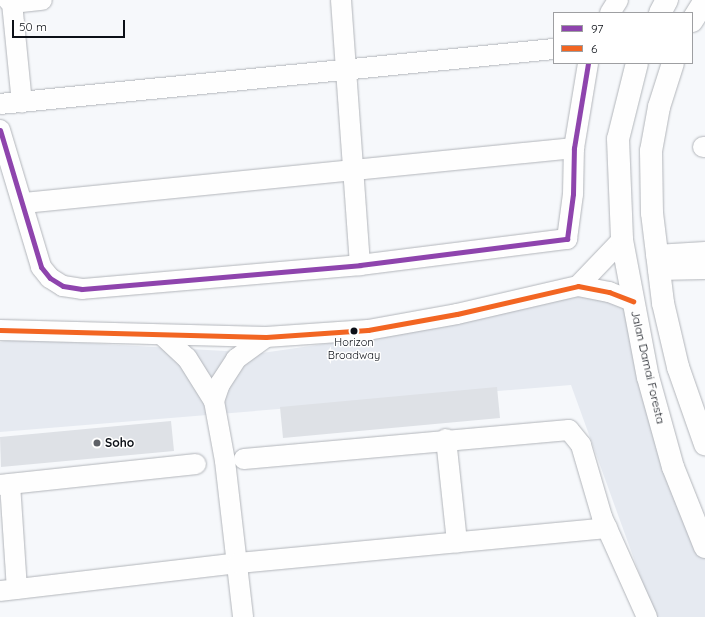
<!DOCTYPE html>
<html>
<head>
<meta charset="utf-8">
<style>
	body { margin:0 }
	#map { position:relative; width:705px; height:617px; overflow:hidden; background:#f6f8fb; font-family:Quicksand,sans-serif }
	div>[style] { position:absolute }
	.built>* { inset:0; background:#e6eaf1 }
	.building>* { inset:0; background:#dee1e6 }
	.roads { filter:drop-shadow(0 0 1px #b2b5ba) drop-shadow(0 0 1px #b2b5ba) }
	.minor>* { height:20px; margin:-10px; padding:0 10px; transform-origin:10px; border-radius:10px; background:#fefefe }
	.major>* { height:22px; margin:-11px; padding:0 11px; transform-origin:11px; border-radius:11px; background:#fefefe }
	.bus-1>* { height:5px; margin:-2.5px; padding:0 2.5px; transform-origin:2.5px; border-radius:2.5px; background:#8e44ad }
	.bus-2>* { height:5px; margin:-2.5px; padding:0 2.5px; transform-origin:2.5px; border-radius:2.5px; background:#f26522 }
	.dots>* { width:11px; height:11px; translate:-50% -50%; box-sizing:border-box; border:2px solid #fff; border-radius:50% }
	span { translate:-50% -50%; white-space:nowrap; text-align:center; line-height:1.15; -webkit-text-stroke:3px #fff; paint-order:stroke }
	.bus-label { font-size:11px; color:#0c1017 }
	.street-label { font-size:12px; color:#0c1017 }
	.poi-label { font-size:12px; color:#0c1017; font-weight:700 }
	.left { translate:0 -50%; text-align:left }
	.legend { position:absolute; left:553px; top:12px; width:140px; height:52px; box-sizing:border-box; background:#fff; border:1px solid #9e9fa2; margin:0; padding:5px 7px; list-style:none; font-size:12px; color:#0c1017 }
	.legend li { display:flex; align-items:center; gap:8px; height:20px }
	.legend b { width:20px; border:1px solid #9e9fa2 }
	.scale { position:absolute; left:12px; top:20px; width:113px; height:18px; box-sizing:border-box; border:2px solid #0c1017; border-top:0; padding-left:5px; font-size:12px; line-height:14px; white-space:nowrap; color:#0c1017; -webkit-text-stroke:3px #fff; paint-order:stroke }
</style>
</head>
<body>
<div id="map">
	<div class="built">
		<i style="clip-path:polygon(620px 286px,705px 551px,705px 617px,655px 617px,571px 385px,0 432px,0 342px,13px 339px,262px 353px,420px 330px)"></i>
	</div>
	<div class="building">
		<i style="clip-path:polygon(497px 387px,500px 418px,283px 438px,280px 407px)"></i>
		<i style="clip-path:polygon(171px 421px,174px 451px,1px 467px,0 437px)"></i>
	</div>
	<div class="roads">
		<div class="minor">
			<i style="left:8px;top:0;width:5px;rotate:37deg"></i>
			<i style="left:12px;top:3px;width:30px;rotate:-6deg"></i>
			<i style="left:341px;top:0;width:266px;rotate:85.9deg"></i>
			<i style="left:12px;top:3px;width:100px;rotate:84.3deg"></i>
			<i style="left:610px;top:13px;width:15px;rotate:-58deg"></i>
			<i style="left:0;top:104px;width:557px;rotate:-5.67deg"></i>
			<i style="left:0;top:130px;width:143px;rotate:73.3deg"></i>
			<i style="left:41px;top:267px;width:14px;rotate:51deg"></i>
			<i style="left:50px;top:278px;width:15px;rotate:32deg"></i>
			<i style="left:63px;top:286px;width:19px;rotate:9deg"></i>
			<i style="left:82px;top:289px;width:279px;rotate:-4.9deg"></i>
			<i style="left:360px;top:265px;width:209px;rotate:-7.2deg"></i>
			<i style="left:567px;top:239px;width:45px;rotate:-82.4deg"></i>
			<i style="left:573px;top:194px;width:46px;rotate:-88.8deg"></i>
			<i style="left:574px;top:148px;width:86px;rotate:-80.6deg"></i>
			<i style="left:703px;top:147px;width:2px"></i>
			<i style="left:24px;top:203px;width:553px;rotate:-5.71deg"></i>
			<i style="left:656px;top:255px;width:49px;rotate:-3.5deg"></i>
			<i style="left:658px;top:270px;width:47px;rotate:-1.2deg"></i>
			<i style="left:578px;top:286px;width:64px;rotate:-46.3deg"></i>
			<i style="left:0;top:330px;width:266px;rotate:1.5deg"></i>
			<i style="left:266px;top:337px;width:102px;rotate:-3.9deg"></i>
			<i style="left:368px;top:330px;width:90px;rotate:-10.2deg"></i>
			<i style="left:457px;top:314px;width:124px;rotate:-13deg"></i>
			<i style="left:578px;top:286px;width:32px;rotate:11deg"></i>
			<i style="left:609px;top:292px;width:26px;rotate:21deg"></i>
			<i style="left:162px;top:335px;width:34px;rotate:43deg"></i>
			<i style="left:187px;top:358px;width:51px;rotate:57.9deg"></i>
			<i style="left:214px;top:401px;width:61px;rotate:79.6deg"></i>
			<i style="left:225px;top:461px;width:157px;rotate:83.4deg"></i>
			<i style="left:214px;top:401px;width:18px;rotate:-71deg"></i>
			<i style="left:220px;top:384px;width:30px;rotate:-57deg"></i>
			<i style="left:236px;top:359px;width:37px;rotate:-36deg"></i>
			<i style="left:446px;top:439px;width:104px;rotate:83.9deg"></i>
			<i style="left:244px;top:459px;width:326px;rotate:-5.1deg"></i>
			<i style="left:569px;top:430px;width:19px;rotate:51deg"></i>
			<i style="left:581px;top:445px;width:75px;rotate:73.7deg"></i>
			<i style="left:602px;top:517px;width:110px;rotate:65.8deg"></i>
			<i style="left:10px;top:484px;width:105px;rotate:86.2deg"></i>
			<i style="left:0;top:485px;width:197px;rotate:-6.1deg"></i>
			<i style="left:0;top:591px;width:240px;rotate:-6.7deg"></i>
			<i style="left:238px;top:563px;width:371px;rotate:-5.4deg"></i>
		</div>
		<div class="major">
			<i style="left:660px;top:13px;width:15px;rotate:-62deg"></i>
			<i style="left:692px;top:21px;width:25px;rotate:-58deg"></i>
			<i style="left:637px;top:63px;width:78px;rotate:104deg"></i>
			<i style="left:618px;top:139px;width:101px;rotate:87.7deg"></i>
			<i style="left:622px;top:240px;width:139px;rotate:79.3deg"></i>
			<i style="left:648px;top:377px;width:93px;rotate:74.5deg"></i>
			<i style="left:673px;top:467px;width:86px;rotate:68.2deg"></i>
			<i style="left:673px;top:63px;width:46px;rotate:107.7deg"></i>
			<i style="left:659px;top:107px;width:45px;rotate:100.3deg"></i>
			<i style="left:651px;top:151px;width:62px;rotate:89.1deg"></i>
			<i style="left:652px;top:213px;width:91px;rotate:83deg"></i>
			<i style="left:663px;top:303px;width:66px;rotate:76.8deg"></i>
			<i style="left:678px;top:367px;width:82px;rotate:70.7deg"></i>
		</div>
	</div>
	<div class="bus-1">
		<i style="left:0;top:130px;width:143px;rotate:73.3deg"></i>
		<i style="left:41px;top:267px;width:14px;rotate:51deg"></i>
		<i style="left:50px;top:278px;width:15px;rotate:32deg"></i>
		<i style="left:63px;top:286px;width:19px;rotate:9deg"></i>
		<i style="left:82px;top:289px;width:279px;rotate:-4.9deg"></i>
		<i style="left:360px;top:265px;width:209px;rotate:-7.2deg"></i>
		<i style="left:567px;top:239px;width:45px;rotate:-82.4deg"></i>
		<i style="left:573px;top:194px;width:46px;rotate:-88.8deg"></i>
		<i style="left:574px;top:148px;width:86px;rotate:-80.6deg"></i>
	</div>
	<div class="bus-2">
		<i style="left:0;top:330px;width:266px;rotate:1.5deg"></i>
		<i style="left:266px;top:337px;width:102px;rotate:-3.9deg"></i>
		<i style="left:368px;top:330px;width:90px;rotate:-10.2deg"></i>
		<i style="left:457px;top:314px;width:124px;rotate:-13deg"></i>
		<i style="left:578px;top:286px;width:32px;rotate:11deg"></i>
		<i style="left:609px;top:292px;width:26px;rotate:21deg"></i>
	</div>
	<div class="dots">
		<i style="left:354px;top:331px;background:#0c1017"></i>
		<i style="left:97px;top:443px;background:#5e6167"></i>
	</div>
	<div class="bus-label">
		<span style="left:354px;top:349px">Horizon<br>Broadway</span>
	</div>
	<div class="street-label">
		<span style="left:648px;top:367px;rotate:77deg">Jalan Damai Foresta</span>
	</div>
	<div class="poi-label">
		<span class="left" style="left:105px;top:443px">Soho</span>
	</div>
	<ul class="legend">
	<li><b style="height:5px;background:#8e44ad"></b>97</li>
	<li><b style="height:5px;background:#f26522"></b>6</li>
	</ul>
	<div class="scale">50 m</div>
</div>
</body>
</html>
